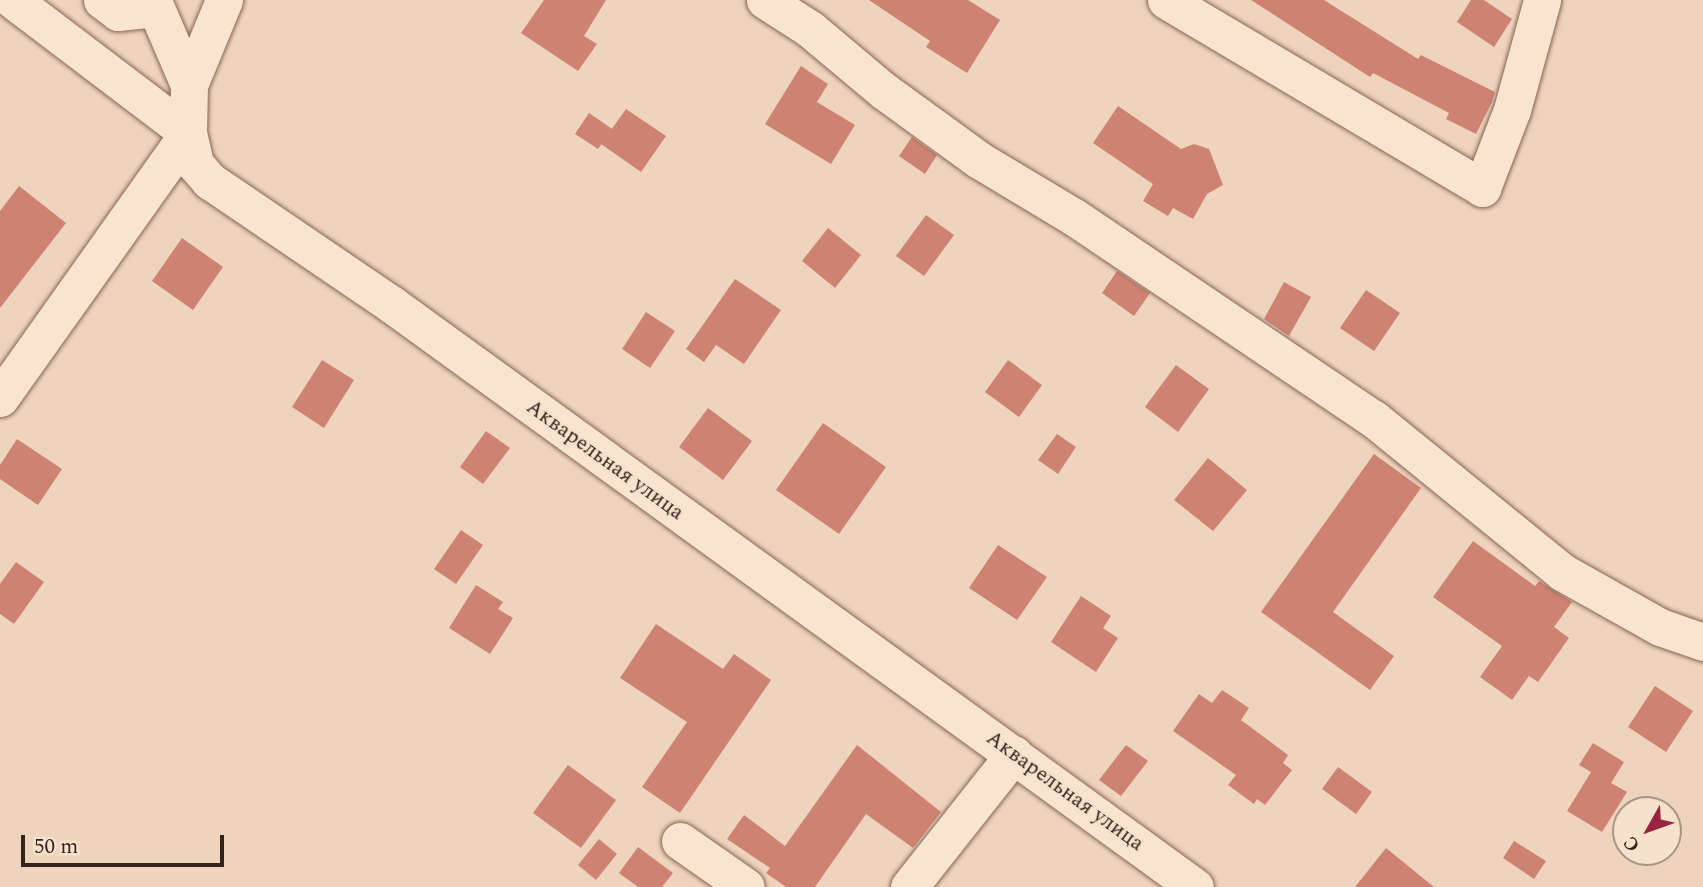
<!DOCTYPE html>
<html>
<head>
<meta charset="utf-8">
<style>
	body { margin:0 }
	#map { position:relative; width:1703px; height:887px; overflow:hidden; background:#efd4bd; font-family:Spectral,serif }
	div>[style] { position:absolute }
	.building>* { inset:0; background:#ce8372 }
	.roads { filter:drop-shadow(0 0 2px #876556) drop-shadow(0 0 2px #876556) }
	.minor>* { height:37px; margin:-18.5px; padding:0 18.5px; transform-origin:18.5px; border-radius:18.5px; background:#f9e4d0 }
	span { translate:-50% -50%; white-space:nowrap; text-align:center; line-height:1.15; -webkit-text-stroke:5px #f6e1cd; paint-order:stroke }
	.street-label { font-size:21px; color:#36221b }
	.north { position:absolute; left:1612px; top:796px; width:70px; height:70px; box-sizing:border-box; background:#f6e1cd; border:2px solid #a99586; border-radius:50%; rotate:230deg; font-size:19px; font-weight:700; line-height:28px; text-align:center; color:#36221b }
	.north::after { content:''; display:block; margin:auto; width:24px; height:32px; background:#972540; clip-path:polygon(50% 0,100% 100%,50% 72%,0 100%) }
	.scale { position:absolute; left:21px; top:835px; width:203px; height:32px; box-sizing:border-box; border:4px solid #36221b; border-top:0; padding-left:9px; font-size:21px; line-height:24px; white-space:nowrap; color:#36221b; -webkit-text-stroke:5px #f6e1cd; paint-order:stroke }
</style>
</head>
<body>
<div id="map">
	<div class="building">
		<i style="clip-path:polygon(544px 0,606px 0,584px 36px,597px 44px,578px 71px,521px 33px)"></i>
		<i style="clip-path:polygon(869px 0,968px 0,1000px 20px,967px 73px,926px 47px,930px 41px)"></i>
		<i style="clip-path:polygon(1251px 0,1324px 0,1418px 59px,1421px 55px,1495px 92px,1492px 102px,1476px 134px,1446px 119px,1449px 113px,1373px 73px,1370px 77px)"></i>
		<i style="clip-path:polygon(1471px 0,1484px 0,1512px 19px,1494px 47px,1457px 22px)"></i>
		<i style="clip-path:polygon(801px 66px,828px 84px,817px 102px,855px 125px,831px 164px,765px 124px)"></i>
		<i style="clip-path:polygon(1118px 106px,1181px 149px,1194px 144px,1209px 149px,1223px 185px,1207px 194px,1193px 219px,1173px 208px,1168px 216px,1143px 201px,1153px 184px,1093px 143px)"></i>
		<i style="clip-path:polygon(626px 109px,666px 136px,641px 172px,601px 144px)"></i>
		<i style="clip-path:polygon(589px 113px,612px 129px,598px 149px,575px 134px)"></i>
		<i style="clip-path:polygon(912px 137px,937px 155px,925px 174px,899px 156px)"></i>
		<i style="clip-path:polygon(19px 186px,66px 223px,0 308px,0 211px)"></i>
		<i style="clip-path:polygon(926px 215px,954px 235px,924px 276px,896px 256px)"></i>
		<i style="clip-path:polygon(828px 228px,861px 255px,835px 288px,802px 261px)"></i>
		<i style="clip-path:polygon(182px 238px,223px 267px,193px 310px,152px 281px)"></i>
		<i style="clip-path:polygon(1117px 271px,1150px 293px,1134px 316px,1102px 293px)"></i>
		<i style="clip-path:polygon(735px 279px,781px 310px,744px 364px,716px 345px,704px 362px,686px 349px)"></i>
		<i style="clip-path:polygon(1284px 282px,1311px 297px,1289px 336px,1264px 319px)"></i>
		<i style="clip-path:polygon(1366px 290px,1400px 313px,1374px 351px,1340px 328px)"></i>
		<i style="clip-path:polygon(646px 312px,675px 331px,650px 368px,622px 349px)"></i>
		<i style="clip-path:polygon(322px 360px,354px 380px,324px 428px,292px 407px)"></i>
		<i style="clip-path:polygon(1008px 360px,1042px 385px,1019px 417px,985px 392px)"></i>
		<i style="clip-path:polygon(1176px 365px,1209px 389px,1178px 432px,1145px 407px)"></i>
		<i style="clip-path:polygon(708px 408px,752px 441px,723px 480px,679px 447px)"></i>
		<i style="clip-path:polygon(823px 423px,886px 467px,839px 534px,776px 490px)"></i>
		<i style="clip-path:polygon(486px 431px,510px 448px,483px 484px,460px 467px)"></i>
		<i style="clip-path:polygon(1057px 434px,1076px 447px,1058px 474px,1038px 460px)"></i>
		<i style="clip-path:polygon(17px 439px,62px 469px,38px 505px,0 479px,0 465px)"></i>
		<i style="clip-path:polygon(1374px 454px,1421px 488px,1333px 612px,1394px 656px,1370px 690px,1261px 612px)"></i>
		<i style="clip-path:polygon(1208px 458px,1247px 490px,1213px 531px,1174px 500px)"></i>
		<i style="clip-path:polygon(461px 530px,483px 545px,456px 584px,434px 569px)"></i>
		<i style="clip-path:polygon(1473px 541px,1535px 586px,1539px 581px,1572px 602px,1554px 627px,1569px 638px,1538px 682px,1529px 676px,1512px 700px,1480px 677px,1502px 646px,1433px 597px)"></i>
		<i style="clip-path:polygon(998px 545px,1047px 577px,1017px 620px,969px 588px)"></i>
		<i style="clip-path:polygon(16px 562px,44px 582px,14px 624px,0 614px,0 584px)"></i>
		<i style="clip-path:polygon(476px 585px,503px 602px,498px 609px,513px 618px,490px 654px,449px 628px)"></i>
		<i style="clip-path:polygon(1081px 596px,1111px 616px,1103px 628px,1118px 638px,1096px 672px,1051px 642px)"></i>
		<i style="clip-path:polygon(656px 624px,723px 669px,734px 654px,771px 680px,680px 813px,642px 787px,687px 722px,620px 678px)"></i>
		<i style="clip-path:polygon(1655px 686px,1693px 711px,1666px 752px,1628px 727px)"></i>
		<i style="clip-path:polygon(1222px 690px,1249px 708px,1241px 720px,1288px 755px,1283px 763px,1292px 770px,1265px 805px,1257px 799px,1254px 804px,1228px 785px,1236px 775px,1173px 731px,1199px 694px,1212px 703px)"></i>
		<i style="clip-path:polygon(1593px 743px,1624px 762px,1611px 783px,1627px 792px,1602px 832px,1567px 811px,1591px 772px,1579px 765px)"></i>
		<i style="clip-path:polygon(857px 745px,941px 812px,913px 848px,866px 814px,815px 887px,786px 887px,766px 873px,770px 868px,727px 839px,744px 815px,785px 846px)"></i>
		<i style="clip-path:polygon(1126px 745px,1148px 761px,1121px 796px,1099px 780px)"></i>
		<i style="clip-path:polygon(568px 765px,616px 800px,581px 848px,533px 813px)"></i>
		<i style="clip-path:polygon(1338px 767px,1372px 792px,1356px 814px,1322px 789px)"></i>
		<i style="clip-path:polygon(599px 839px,617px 854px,596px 880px,578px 865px)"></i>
		<i style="clip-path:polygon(1514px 841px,1546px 861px,1534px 879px,1503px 858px)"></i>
		<i style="clip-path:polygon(638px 847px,673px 873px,662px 887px,638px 887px,619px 873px)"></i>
		<i style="clip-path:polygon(1386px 848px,1434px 887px,1355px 887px)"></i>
	</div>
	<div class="roads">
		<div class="minor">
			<i style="left:102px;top:0;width:20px;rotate:37deg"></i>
			<i style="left:118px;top:12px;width:38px;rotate:-6deg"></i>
			<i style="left:765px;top:0;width:54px;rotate:32.8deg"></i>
			<i style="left:810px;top:29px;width:97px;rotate:40deg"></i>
			<i style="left:884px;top:91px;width:117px;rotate:36deg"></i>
			<i style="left:979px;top:160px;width:111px;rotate:31deg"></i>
			<i style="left:1074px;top:217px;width:362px;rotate:34deg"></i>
			<i style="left:1374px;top:419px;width:242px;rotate:39.1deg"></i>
			<i style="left:1562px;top:572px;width:112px;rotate:29.3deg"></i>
			<i style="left:1660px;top:627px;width:46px;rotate:19.2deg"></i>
			<i style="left:1166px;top:0;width:368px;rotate:30.7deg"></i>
			<i style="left:1482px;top:188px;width:84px;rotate:-69deg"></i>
			<i style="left:1512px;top:110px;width:114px;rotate:-74.7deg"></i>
			<i style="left:156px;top:8px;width:84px;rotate:66.8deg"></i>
			<i style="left:189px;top:85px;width:48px;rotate:91.2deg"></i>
			<i style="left:188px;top:133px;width:32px;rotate:77deg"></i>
			<i style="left:195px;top:164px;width:23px;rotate:49deg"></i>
			<i style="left:210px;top:181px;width:219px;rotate:34.2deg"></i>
			<i style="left:391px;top:304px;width:993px;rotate:35.95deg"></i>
			<i style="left:189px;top:85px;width:92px;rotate:-67.6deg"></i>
			<i style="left:0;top:398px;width:325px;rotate:-54.6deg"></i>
			<i style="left:188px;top:133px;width:220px;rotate:-142.8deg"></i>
			<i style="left:680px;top:841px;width:80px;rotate:34.9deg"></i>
			<i style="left:909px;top:887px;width:169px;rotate:-51.7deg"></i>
		</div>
	</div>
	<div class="street-label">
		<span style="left:605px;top:460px;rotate:36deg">Акварельная улица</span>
		<span style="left:1065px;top:791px;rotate:36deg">Акварельная улица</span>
	</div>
	<div class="north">С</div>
	<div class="scale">50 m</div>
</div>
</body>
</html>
